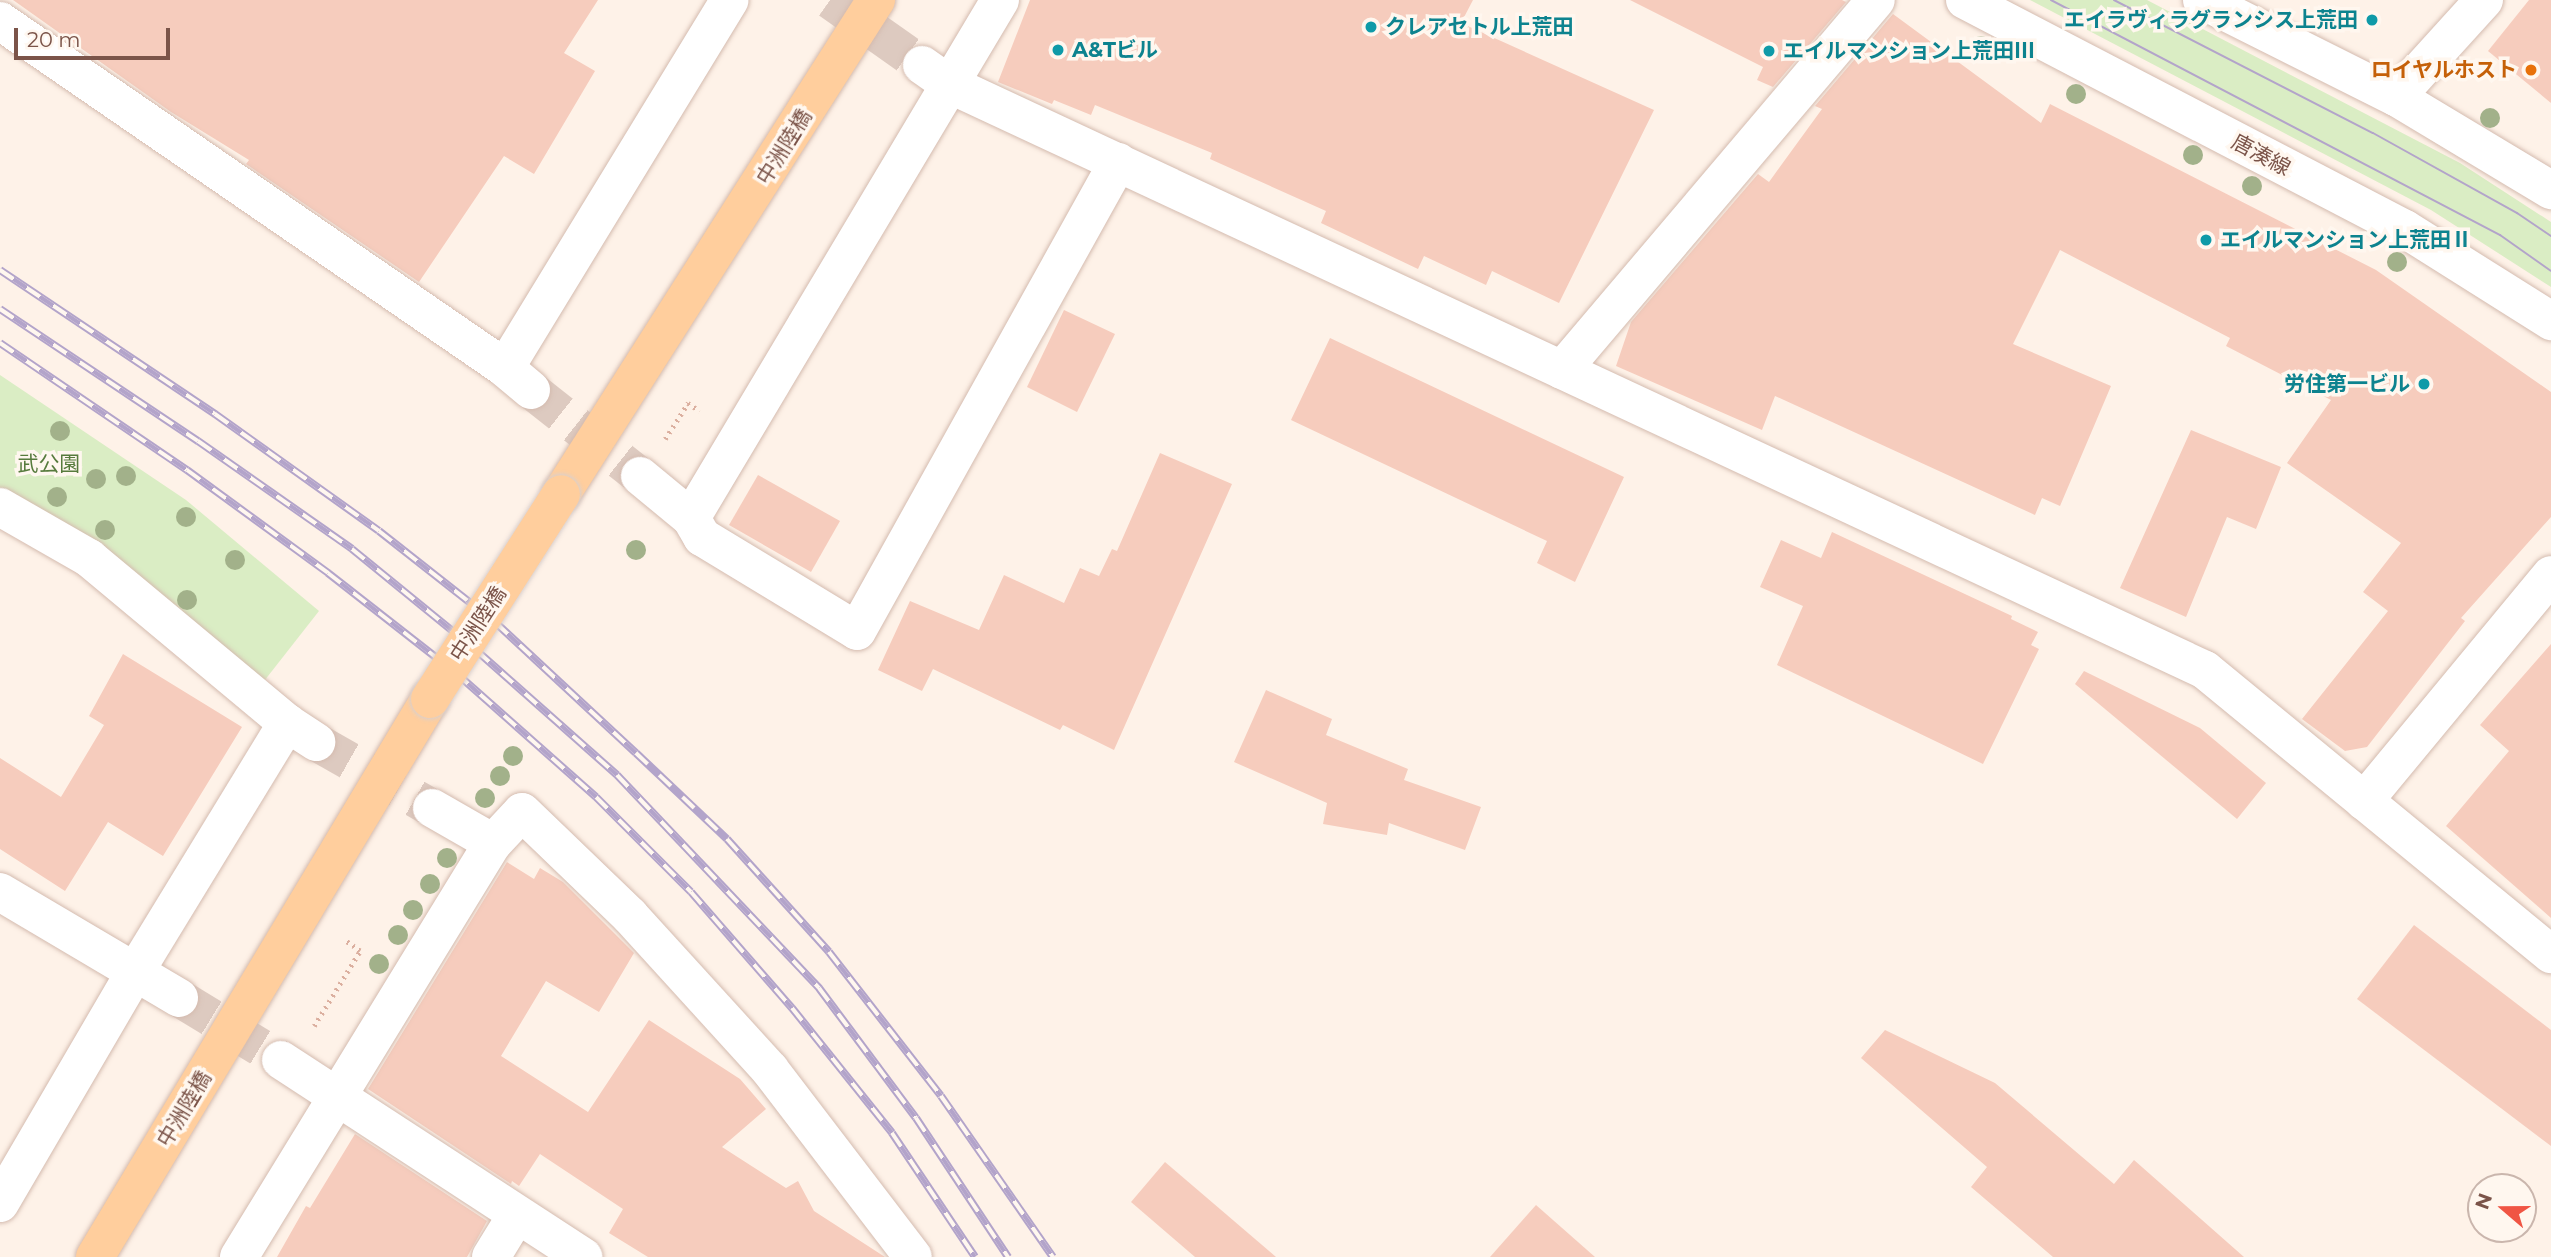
<!DOCTYPE html>
<html>
<head>
<meta charset="utf-8">
<style>
	body { margin:0 }
	#map { position:relative; width:2551px; height:1257px; overflow:hidden; background:#fef2e8; font-family:Montserrat,"Noto Sans JP",sans-serif }
	div>[style] { position:absolute }
	.green>* { inset:0; background:#daedc4 }
	.building>* { inset:0; background:#f6ccbd }
	.street-tunnel>* { height:38px; margin-top:-19px; transform-origin:0; background:repeating-linear-gradient(90deg,#ddcac0 0 38px,transparent 0 57px) }
	.path>* { height:4.5px; margin-top:-2.25px; transform-origin:0; background:repeating-linear-gradient(90deg,#dbaf9f 0 2px,transparent 0 7px) }
	.roads { filter:drop-shadow(0 0 2px #d4bbaf) drop-shadow(0 0 2px #d4bbaf) }
	.street>* { height:38px; margin:-19px; padding:0 19px; transform-origin:19px; border-radius:19px; background:#fff }
	.secondary>* { height:38px; margin:-19px; padding:0 19px; transform-origin:19px; border-radius:19px; background:#fff }
	.primary>* { height:38px; margin:-19px; padding:0 19px; transform-origin:19px; border-radius:19px; background:#ffce9d }
	.tram>* { height:2px; margin:-1px; padding:0 1px; transform-origin:1px; border-radius:1px; background:#b3a4ca }
	.rail>* { height:8px; margin-top:-4px; transform-origin:0; background:repeating-linear-gradient(90deg,#fff7ef 0 16px,#b3a4ca 0 32px); box-sizing:border-box; border-block:2px solid #b3a4ca }
	.bridges { filter:drop-shadow(0 0 2px #dacfcc) drop-shadow(0 0 2px #dacfcc) }
	.primary-bridge>* { height:38px; margin:-19px; padding:0 19px; transform-origin:19px; border-radius:19px; background:#ffce9d }
	.trees>* { width:20px; height:20px; margin:-10px; border-radius:50%; background:#a2b18a }
	.dots>* { width:19px; height:19px; translate:-50% -50%; box-sizing:border-box; border:4px solid #fff7ef; border-radius:50% }
	span { translate:-50% -50%; white-space:nowrap; text-align:center; line-height:1.15; -webkit-text-stroke:7px #fff7ef; paint-order:stroke }
	.culture-label { font-size:21px; color:#0d838f; font-weight:700 }
	.right { translate:-100% -50%; text-align:right }
	.left { translate:0 -50%; text-align:left }
	.food-label { font-size:21px; color:#c56008; font-weight:700 }
	.street-label { font-size:21px; color:#7b5449 }
	.park-label { font-size:21px; color:#577b3d }
	.north { position:absolute; left:2467px; top:1173px; width:70px; height:70px; box-sizing:border-box; background:#fff7ef; border:2px solid #cab6ad; border-radius:50%; rotate:290deg; font-size:19px; font-weight:700; line-height:28px; text-align:center; color:#7b5449 }
	.north::after { content:''; display:block; margin:auto; width:24px; height:32px; background:#f05544; clip-path:polygon(50% 0,100% 100%,50% 72%,0 100%) }
	.scale { position:absolute; left:14px; top:28px; width:156px; height:32px; box-sizing:border-box; border:4px solid #7b5449; border-top:0; padding-left:9px; font-size:21px; line-height:24px; white-space:nowrap; color:#7b5449; -webkit-text-stroke:5px #fff7ef; paint-order:stroke }
</style>
</head>
<body>
<div id="map">
	<div class="green">
		<i style="clip-path:polygon(2030px 0,2147px 0,2460px 163px,2551px 222px,2551px 287px,2431px 210px)"></i>
		<i style="clip-path:polygon(0 375px,186px 500px,319px 611px,261px 685px,0 490px)"></i>
	</div>
	<div class="building">
		<i style="clip-path:polygon(13px 0,598px 0,564px 53px,595px 71px,534px 174px,504px 156px,419px 282px,246px 164px,249px 160px,171px 112px)"></i>
		<i style="clip-path:polygon(1030px 0,1473px 0,1461px 23px,1654px 110px,1559px 303px,1492px 271px,1486px 285px,1424px 256px,1418px 269px,1321px 223px,1326px 211px,1210px 159px,1212px 153px,1095px 105px,1091px 115px,1054px 100px,1052px 104px,998px 82px)"></i>
		<i style="clip-path:polygon(1630px 0,1842px 0,1846px 2px,1773px 87px,1757px 80px,1763px 67px)"></i>
		<i style="clip-path:polygon(2529px 0,2551px 0,2551px 103px,2488px 51px)"></i>
		<i style="clip-path:polygon(1893px 14px,2041px 123px,2050px 104px,2376px 270px,2551px 392px,2551px 517px,2461px 618px,2465px 621px,2367px 747px,2345px 751px,2302px 719px,2388px 611px,2363px 592px,2401px 543px,2287px 463px,2331px 400px,2226px 346px,2230px 338px,2060px 250px,2013px 344px,2111px 386px,2060px 506px,2042px 498px,2035px 515px,1775px 396px,1762px 430px,1616px 366px,1631px 322px,1758px 174px,1769px 182px,1822px 109px,1815px 106px)"></i>
		<i style="clip-path:polygon(1064px 310px,1115px 334px,1077px 412px,1027px 387px)"></i>
		<i style="clip-path:polygon(1330px 338px,1624px 477px,1575px 582px,1537px 563px,1547px 541px,1291px 420px)"></i>
		<i style="clip-path:polygon(2191px 430px,2281px 467px,2256px 529px,2227px 517px,2186px 617px,2120px 588px)"></i>
		<i style="clip-path:polygon(1160px 453px,1232px 484px,1114px 750px,1063px 725px,1060px 730px,933px 669px,922px 691px,878px 670px,910px 601px,979px 630px,1004px 575px,1064px 603px,1080px 568px,1099px 576px,1112px 549px,1117px 551px)"></i>
		<i style="clip-path:polygon(758px 475px,840px 521px,811px 572px,729px 525px)"></i>
		<i style="clip-path:polygon(1832px 532px,2012px 616px,2011px 619px,2038px 632px,2031px 645px,2039px 649px,1983px 764px,1777px 665px,1803px 606px,1760px 587px,1781px 540px,1821px 558px)"></i>
		<i style="clip-path:polygon(2551px 644px,2551px 918px,2446px 826px,2509px 751px,2480px 725px)"></i>
		<i style="clip-path:polygon(123px 654px,242px 727px,163px 856px,108px 822px,65px 891px,0 849px,0 758px,61px 797px,104px 725px,89px 716px)"></i>
		<i style="clip-path:polygon(2084px 671px,2200px 728px,2266px 783px,2237px 819px,2075px 684px)"></i>
		<i style="clip-path:polygon(1266px 690px,1332px 719px,1326px 735px,1408px 769px,1404px 780px,1481px 807px,1465px 850px,1389px 823px,1387px 835px,1323px 824px,1327px 803px,1234px 762px)"></i>
		<i style="clip-path:polygon(507px 862px,534px 879px,540px 868px,563px 882px,634px 953px,599px 1012px,546px 981px,501px 1056px,588px 1112px,649px 1020px,740px 1079px,766px 1109px,722px 1147px,786px 1188px,798px 1181px,814px 1211px,885px 1257px,648px 1257px,609px 1233px,623px 1209px,540px 1154px,519px 1186px,512px 1181px,511px 1184px,368px 1089px)"></i>
		<i style="clip-path:polygon(2414px 925px,2551px 1030px,2551px 1146px,2357px 999px)"></i>
		<i style="clip-path:polygon(1885px 1030px,1995px 1083px,2114px 1184px,2134px 1160px,2244px 1257px,2053px 1257px,1971px 1187px,1987px 1167px,1861px 1058px)"></i>
		<i style="clip-path:polygon(355px 1134px,487px 1221px,467px 1257px,277px 1257px,306px 1206px,310px 1208px)"></i>
		<i style="clip-path:polygon(1165px 1162px,1276px 1257px,1195px 1257px,1131px 1202px)"></i>
		<i style="clip-path:polygon(1536px 1205px,1595px 1257px,1490px 1257px)"></i>
	</div>
	<div class="street-tunnel">
		<i style="left:830px;top:0;width:113px;rotate:35.2deg"></i>
		<i style="left:531px;top:390px;width:139px;rotate:38.3deg"></i>
		<i style="left:316px;top:742px;width:133px;rotate:29.6deg"></i>
		<i style="left:179px;top:998px;width:119px;rotate:31.3deg"></i>
	</div>
	<div class="path">
		<i style="left:665px;top:439px;width:43px;rotate:-57.4deg"></i>
		<i style="left:688px;top:403px;width:14px;rotate:34deg"></i>
		<i style="left:314px;top:1026px;width:88px;rotate:-58.5deg"></i>
		<i style="left:360px;top:951px;width:19px;rotate:-145deg"></i>
	</div>
	<div class="roads">
		<div class="street">
			<i style="left:0;top:21px;width:613px;rotate:34.49deg"></i>
			<i style="left:922px;top:65px;width:33px;rotate:35deg"></i>
			<i style="left:949px;top:84px;width:1386px;rotate:25.01deg"></i>
			<i style="left:2205px;top:670px;width:448px;rotate:39.4deg"></i>
			<i style="left:2396px;top:97px;width:131px;rotate:-47.8deg"></i>
			<i style="left:1562px;top:370px;width:485px;rotate:-49.7deg"></i>
			<i style="left:531px;top:390px;width:34px;rotate:-140deg"></i>
			<i style="left:505px;top:368px;width:431px;rotate:-58.6deg"></i>
			<i style="left:640px;top:476px;width:66px;rotate:39.5deg"></i>
			<i style="left:691px;top:518px;width:603px;rotate:-59.18deg"></i>
			<i style="left:0;top:507px;width:103px;rotate:29.8deg"></i>
			<i style="left:89px;top:558px;width:258px;rotate:39.8deg"></i>
			<i style="left:287px;top:723px;width:35px;rotate:33deg"></i>
			<i style="left:691px;top:518px;width:22px;rotate:60deg"></i>
			<i style="left:702px;top:537px;width:181px;rotate:31.2deg"></i>
			<i style="left:857px;top:631px;width:537px;rotate:-60.9deg"></i>
			<i style="left:2364px;top:801px;width:293px;rotate:-50.4deg"></i>
			<i style="left:432px;top:808px;width:70px;rotate:29.8deg"></i>
			<i style="left:0;top:892px;width:208px;rotate:30.6deg"></i>
			<i style="left:281px;top:1060px;width:361px;rotate:33.1deg"></i>
			<i style="left:0;top:1203px;width:268px;rotate:-59.7deg"></i>
			<i style="left:135px;top:972px;width:292px;rotate:-58.6deg"></i>
			<i style="left:239px;top:1257px;width:486px;rotate:-58.5deg"></i>
			<i style="left:493px;top:843px;width:42px;rotate:-46.9deg"></i>
			<i style="left:522px;top:812px;width:150px;rotate:43.9deg"></i>
			<i style="left:630px;top:916px;width:208px;rotate:47.7deg"></i>
			<i style="left:770px;top:1070px;width:235px;rotate:52.6deg"></i>
			<i style="left:491px;top:1257px;width:48px;rotate:-58.6deg"></i>
		</div>
		<div class="secondary">
			<i style="left:1965px;top:0;width:496px;rotate:27.5deg"></i>
			<i style="left:2405px;top:229px;width:173px;rotate:32.2deg"></i>
			<i style="left:2202px;top:0;width:217px;rotate:26.6deg"></i>
			<i style="left:2396px;top:97px;width:181px;rotate:31deg"></i>
		</div>
		<div class="primary">
			<i style="left:561px;top:494px;width:586px;rotate:-57.48deg"></i>
			<i style="left:95px;top:1257px;width:651px;rotate:-59.02deg"></i>
		</div>
	</div>
	<div class="tram">
		<i style="left:2051px;top:0;width:507px;rotate:27.63deg"></i>
		<i style="left:2500px;top:235px;width:62px;rotate:35.2deg"></i>
		<i style="left:2114px;top:0;width:291px;rotate:27.2deg"></i>
		<i style="left:2373px;top:133px;width:165px;rotate:29.1deg"></i>
		<i style="left:2517px;top:213px;width:41px;rotate:34.1deg"></i>
	</div>
	<div class="rail">
		<i style="left:0;top:270px;width:259px;rotate:33.8deg"></i>
		<i style="left:215px;top:414px;width:201px;rotate:35.5deg"></i>
		<i style="left:379px;top:531px;width:149px;rotate:38.2deg"></i>
		<i style="left:496px;top:623px;width:191px;rotate:42.9deg"></i>
		<i style="left:636px;top:753px;width:125px;rotate:43.4deg"></i>
		<i style="left:727px;top:839px;width:152px;rotate:47.9deg"></i>
		<i style="left:829px;top:952px;width:182px;rotate:52.1deg"></i>
		<i style="left:941px;top:1096px;width:196px;rotate:55.2deg"></i>
		<i style="left:0;top:309px;width:238px;rotate:33.7deg"></i>
		<i style="left:198px;top:441px;width:188px;rotate:35deg"></i>
		<i style="left:352px;top:549px;width:161px;rotate:39.2deg"></i>
		<i style="left:477px;top:651px;width:187px;rotate:41.5deg"></i>
		<i style="left:617px;top:775px;width:294px;rotate:46.5deg"></i>
		<i style="left:819px;top:988px;width:162px;rotate:53.3deg"></i>
		<i style="left:916px;top:1118px;width:167px;rotate:56.5deg"></i>
		<i style="left:0;top:343px;width:226px;rotate:34.2deg"></i>
		<i style="left:187px;top:470px;width:175px;rotate:36.1deg"></i>
		<i style="left:328px;top:573px;width:162px;rotate:38deg"></i>
		<i style="left:456px;top:673px;width:187px;rotate:41.5deg"></i>
		<i style="left:596px;top:797px;width:134px;rotate:45deg"></i>
		<i style="left:691px;top:892px;width:154px;rotate:49deg"></i>
		<i style="left:792px;top:1008px;width:160px;rotate:51.3deg"></i>
		<i style="left:892px;top:1133px;width:149px;rotate:56.2deg"></i>
	</div>
	<div class="bridges">
		<div class="primary-bridge">
			<i style="left:430px;top:699px;width:243px;rotate:-57.4deg"></i>
		</div>
	</div>
	<div class="trees">
		<i style="left:1981px;top:46px"></i>
		<i style="left:2076px;top:94px"></i>
		<i style="left:2490px;top:118px"></i>
		<i style="left:2193px;top:155px"></i>
		<i style="left:2252px;top:186px"></i>
		<i style="left:2397px;top:262px"></i>
		<i style="left:60px;top:431px"></i>
		<i style="left:126px;top:476px"></i>
		<i style="left:96px;top:479px"></i>
		<i style="left:57px;top:497px"></i>
		<i style="left:186px;top:517px"></i>
		<i style="left:105px;top:530px"></i>
		<i style="left:636px;top:550px"></i>
		<i style="left:235px;top:560px"></i>
		<i style="left:187px;top:600px"></i>
		<i style="left:513px;top:756px"></i>
		<i style="left:500px;top:776px"></i>
		<i style="left:485px;top:798px"></i>
		<i style="left:447px;top:858px"></i>
		<i style="left:430px;top:884px"></i>
		<i style="left:413px;top:910px"></i>
		<i style="left:398px;top:935px"></i>
		<i style="left:379px;top:964px"></i>
	</div>
	<div class="dots">
		<i style="left:2372px;top:20px;background:#0f9aa8"></i>
		<i style="left:1371px;top:27px;background:#0f9aa8"></i>
		<i style="left:1058px;top:50px;background:#0f9aa8"></i>
		<i style="left:1769px;top:51px;background:#0f9aa8"></i>
		<i style="left:2531px;top:70px;background:#e8710a"></i>
		<i style="left:2206px;top:240px;background:#0f9aa8"></i>
		<i style="left:2424px;top:384px;background:#0f9aa8"></i>
	</div>
	<div class="culture-label">
		<span class="right" style="left:2358px;top:20px">エイラヴィラグランシス上荒田</span>
		<span class="left" style="left:1385px;top:27px">クレアセトル上荒田</span>
		<span class="left" style="left:1072px;top:50px">A&amp;Tビル</span>
		<span class="left" style="left:1783px;top:51px">エイルマンション上荒田Ⅲ</span>
		<span class="left" style="left:2220px;top:240px">エイルマンション上荒田Ⅱ</span>
		<span class="right" style="left:2410px;top:384px">労住第一ビル</span>
	</div>
	<div class="food-label">
		<span class="right" style="left:2517px;top:70px">ロイヤルホスト</span>
	</div>
	<div class="street-label">
		<span style="left:784px;top:147px;rotate:-58deg">中洲陸橋</span>
		<span style="left:2261px;top:155px;rotate:28deg">唐湊線</span>
		<span style="left:478px;top:624px;rotate:-57deg">中洲陸橋</span>
		<span style="left:184px;top:1109px;rotate:-59deg">中洲陸橋</span>
	</div>
	<div class="park-label">
		<span style="left:49px;top:464px">武公園</span>
	</div>
	<div class="north">N</div>
	<div class="scale">20 m</div>
</div>
</body>
</html>
